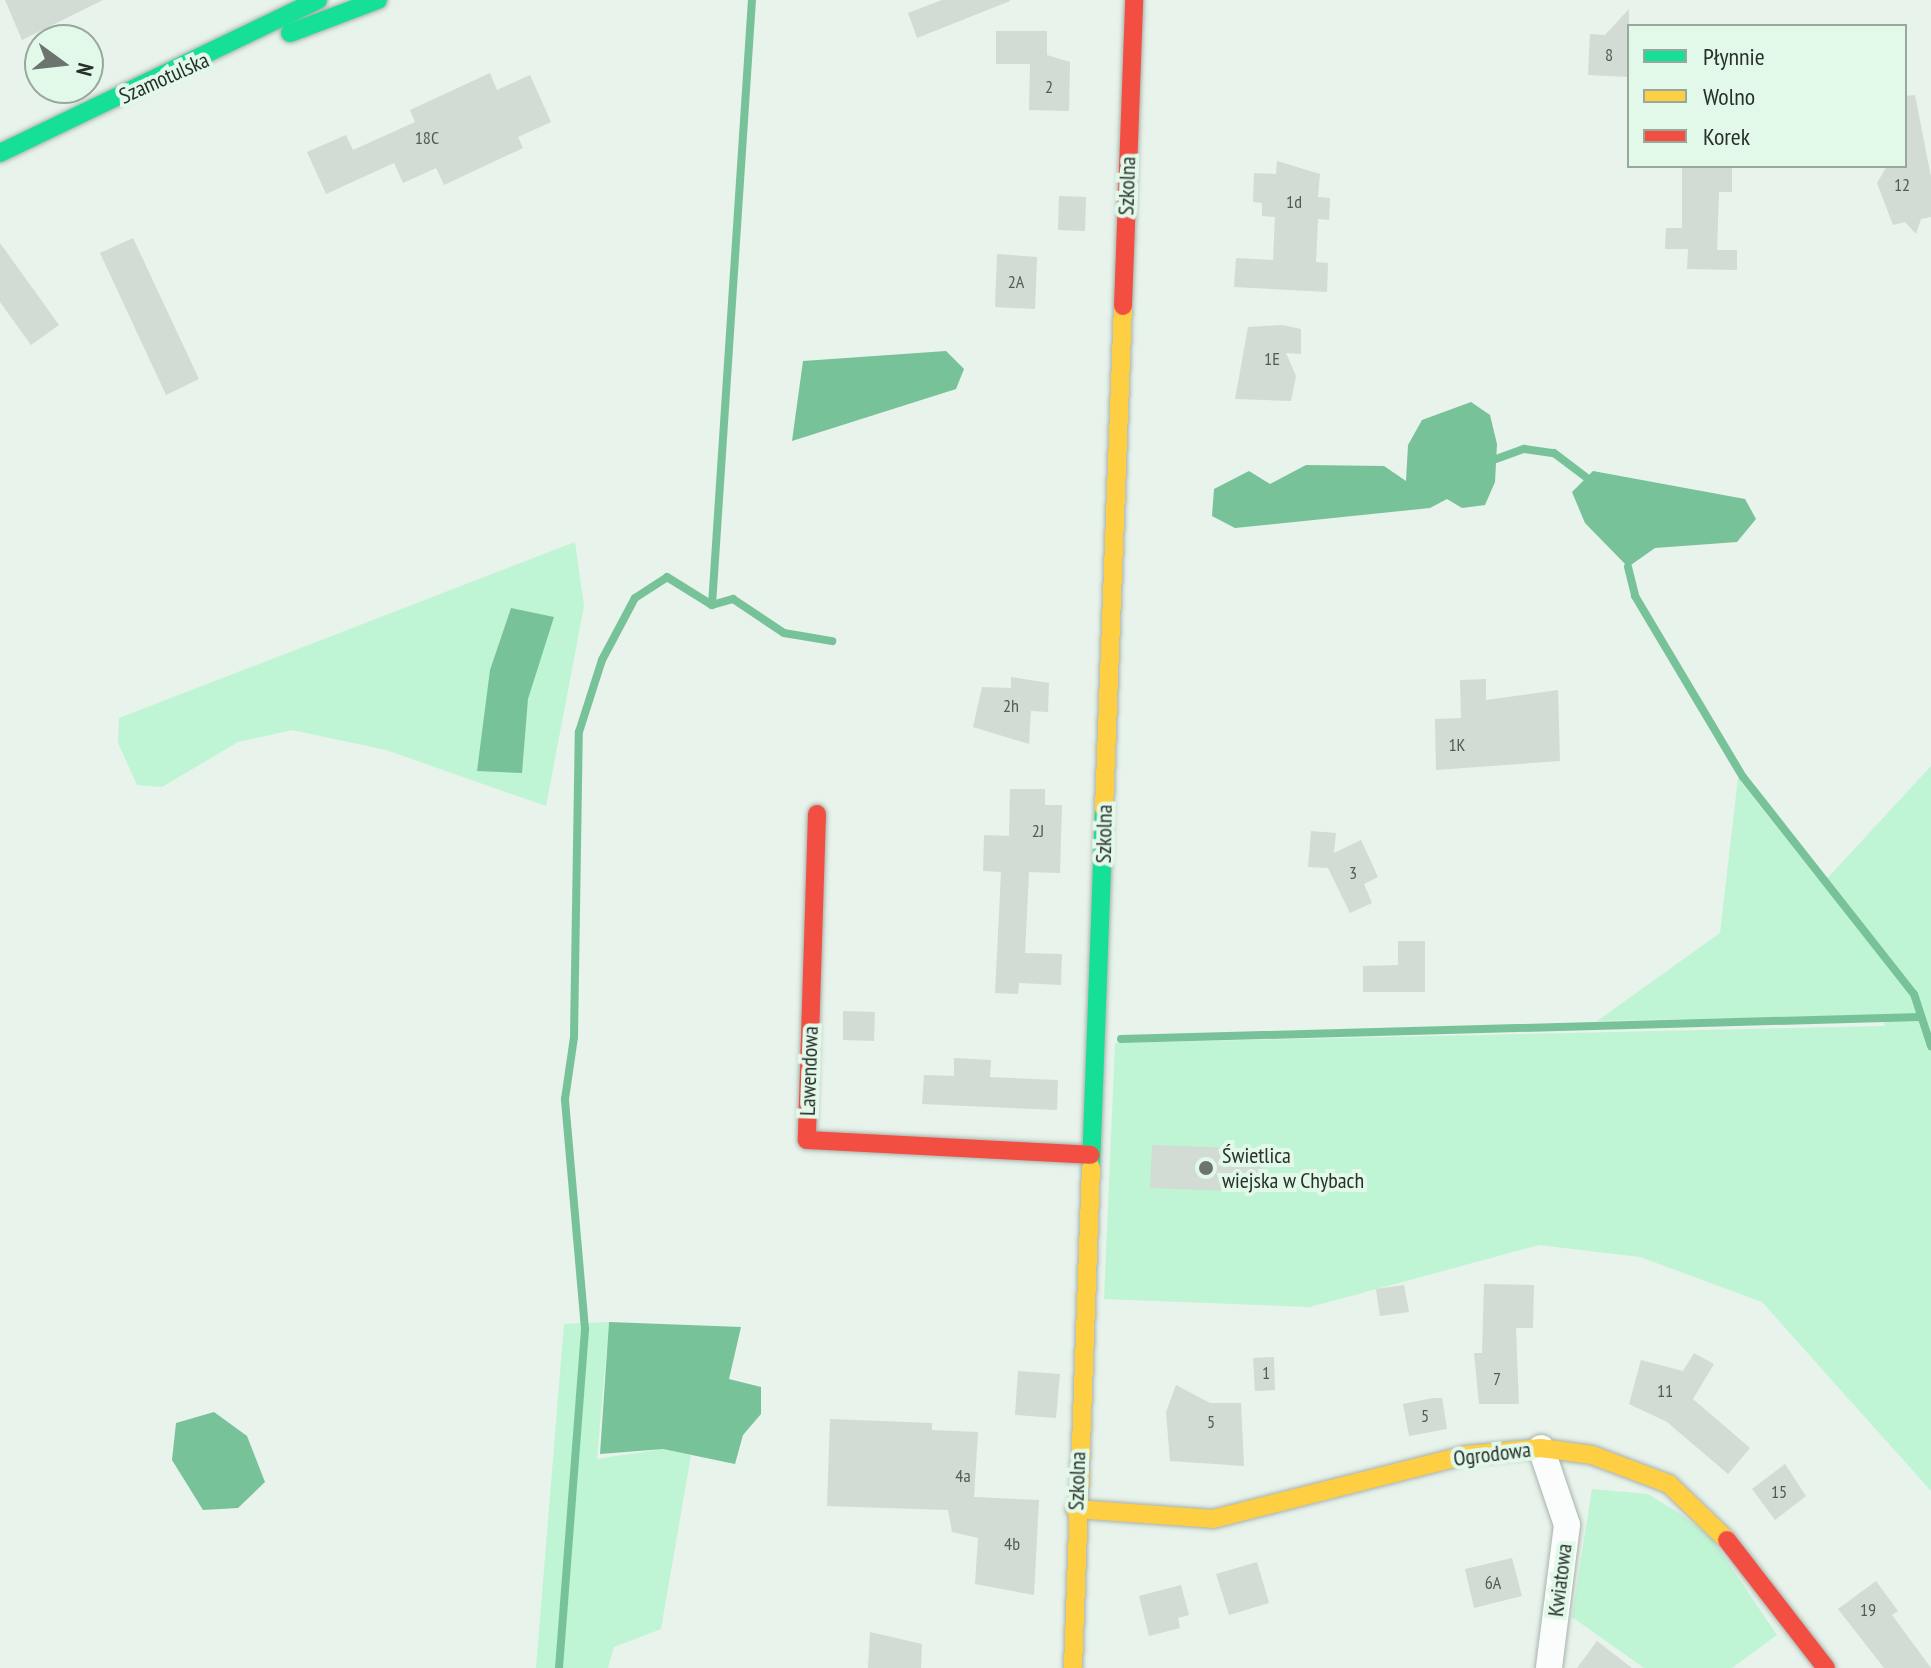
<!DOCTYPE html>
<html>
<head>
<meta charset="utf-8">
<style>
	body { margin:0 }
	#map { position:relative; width:1931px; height:1668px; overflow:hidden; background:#e7f3eb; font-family:"PT Sans Narrow",sans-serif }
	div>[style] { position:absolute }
	.green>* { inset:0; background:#bff5d4 }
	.water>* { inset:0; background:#78c299 }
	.stream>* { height:8px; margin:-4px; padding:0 4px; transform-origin:4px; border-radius:4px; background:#78c299 }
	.building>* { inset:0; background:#d2dbd4 }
	.roads { filter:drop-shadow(0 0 2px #a9b2ac) drop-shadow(0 0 2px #a9b2ac) }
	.street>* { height:26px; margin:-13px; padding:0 13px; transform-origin:13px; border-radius:13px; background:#fbfdfc }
	.fast>* { height:18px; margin:-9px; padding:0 9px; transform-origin:9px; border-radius:9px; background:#16e098 }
	.slow>* { height:18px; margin:-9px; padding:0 9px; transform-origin:9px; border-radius:9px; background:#ffcf43 }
	.jam>* { height:18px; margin:-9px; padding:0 9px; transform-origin:9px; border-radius:9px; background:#f24e42 }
	.dots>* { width:22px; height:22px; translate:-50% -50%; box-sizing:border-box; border:4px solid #e2f8e9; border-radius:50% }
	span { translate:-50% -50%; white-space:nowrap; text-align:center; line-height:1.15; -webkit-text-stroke:8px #e2f8e9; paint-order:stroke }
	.number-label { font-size:18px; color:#525b55 }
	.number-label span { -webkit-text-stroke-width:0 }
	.street-label { font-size:22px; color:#28302b }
	.poi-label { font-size:22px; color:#28302b }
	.left { translate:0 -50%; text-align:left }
	.legend { position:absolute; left:1627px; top:24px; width:280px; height:144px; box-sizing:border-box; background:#e2f8e9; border:2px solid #98a89d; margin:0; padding:10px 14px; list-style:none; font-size:24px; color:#28302b }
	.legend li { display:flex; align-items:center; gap:16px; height:40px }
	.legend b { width:40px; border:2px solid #98a89d }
	.north { position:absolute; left:24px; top:24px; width:80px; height:80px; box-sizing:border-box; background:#e2f8e9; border:2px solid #98a89d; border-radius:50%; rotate:105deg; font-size:22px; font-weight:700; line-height:32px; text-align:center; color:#28302b }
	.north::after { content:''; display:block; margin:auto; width:28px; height:36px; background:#6b746e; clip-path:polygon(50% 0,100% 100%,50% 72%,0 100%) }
</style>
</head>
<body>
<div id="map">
	<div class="green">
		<i style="clip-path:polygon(575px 542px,584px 606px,546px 806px,386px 750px,292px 730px,238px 742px,162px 787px,137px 785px,118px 743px,119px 718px)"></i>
		<i style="clip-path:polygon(1931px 766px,1931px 1491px,1762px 1302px,1640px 1257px,1539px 1245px,1310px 1307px,1104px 1299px,1115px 1043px,1885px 1026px,1881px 1015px,1597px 1021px,1720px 933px,1738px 778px,1822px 884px)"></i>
		<i style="clip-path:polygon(609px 1322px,597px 1459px,662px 1449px,691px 1455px,661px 1629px,614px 1647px,608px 1668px,536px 1668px,564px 1324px)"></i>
		<i style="clip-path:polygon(1592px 1489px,1648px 1494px,1682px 1515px,1712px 1539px,1777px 1635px,1732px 1668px,1644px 1668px,1572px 1617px)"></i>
	</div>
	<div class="water">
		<i style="clip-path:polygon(946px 351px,964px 369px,956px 389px,792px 441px,803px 361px)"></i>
		<i style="clip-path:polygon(1471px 402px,1490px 415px,1497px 444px,1495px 482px,1485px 505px,1462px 508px,1447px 499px,1430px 508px,1235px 528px,1212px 516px,1214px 489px,1249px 471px,1270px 484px,1306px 465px,1384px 466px,1406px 481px,1408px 445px,1422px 420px)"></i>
		<i style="clip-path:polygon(1593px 471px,1745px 499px,1756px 519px,1737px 542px,1655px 548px,1628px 567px,1585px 523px,1572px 492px)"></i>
		<i style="clip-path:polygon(511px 608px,554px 617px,528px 699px,522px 773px,477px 771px,490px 670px)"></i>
		<i style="clip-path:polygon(609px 1322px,741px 1327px,729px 1379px,761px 1387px,761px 1414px,743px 1435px,735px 1464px,663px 1449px,600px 1454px)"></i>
		<i style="clip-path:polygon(214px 1412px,247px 1436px,265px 1482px,238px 1508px,203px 1510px,172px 1460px,176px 1423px)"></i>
	</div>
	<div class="stream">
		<i style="left:1496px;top:459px;width:30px;rotate:-20deg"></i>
		<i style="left:1524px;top:449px;width:30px;rotate:8deg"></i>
		<i style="left:1554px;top:453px;width:40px;rotate:37deg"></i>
		<i style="left:1628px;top:567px;width:30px;rotate:76deg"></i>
		<i style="left:1635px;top:596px;width:211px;rotate:59.2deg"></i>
		<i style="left:1743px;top:777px;width:276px;rotate:51.8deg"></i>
		<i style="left:1914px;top:994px;width:55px;rotate:71.9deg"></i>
		<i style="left:712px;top:605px;width:606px;rotate:-86.22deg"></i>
		<i style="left:1121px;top:1039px;width:800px;rotate:-1.58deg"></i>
		<i style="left:559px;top:1668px;width:340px;rotate:-85.6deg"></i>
		<i style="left:585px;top:1329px;width:231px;rotate:-95deg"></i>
		<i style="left:565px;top:1099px;width:63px;rotate:-81.7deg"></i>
		<i style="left:574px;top:1037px;width:305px;rotate:-89.1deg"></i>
		<i style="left:579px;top:732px;width:76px;rotate:-72.3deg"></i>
		<i style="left:602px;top:660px;width:70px;rotate:-62deg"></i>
		<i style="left:635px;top:598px;width:38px;rotate:-33deg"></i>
		<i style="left:667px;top:577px;width:53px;rotate:31.9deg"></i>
		<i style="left:712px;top:605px;width:22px;rotate:-16deg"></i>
		<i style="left:733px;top:599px;width:61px;rotate:33.7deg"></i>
		<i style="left:784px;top:633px;width:49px;rotate:9.5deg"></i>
	</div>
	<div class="building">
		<i style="clip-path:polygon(5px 0,103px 0,22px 40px)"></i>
		<i style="clip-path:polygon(942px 0,1010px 0,1010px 1px,917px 38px,908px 13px)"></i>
		<i style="clip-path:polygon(1629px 9px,1629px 77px,1588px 75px,1590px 34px,1605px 35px)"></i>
		<i style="clip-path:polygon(996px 31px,1047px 31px,1047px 55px,1070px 62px,1069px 111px,1029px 110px,1030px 64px,996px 64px)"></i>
		<i style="clip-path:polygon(490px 73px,497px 90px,530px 75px,551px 122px,518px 137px,523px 148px,444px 185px,436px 168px,403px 183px,394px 163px,326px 194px,307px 152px,346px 135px,353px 150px,415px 122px,410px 110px)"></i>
		<i style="clip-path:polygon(1915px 95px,1931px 177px,1931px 217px,1921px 219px,1916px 234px,1905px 222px,1893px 225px,1877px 183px,1887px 166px,1905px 166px,1905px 96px)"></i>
		<i style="clip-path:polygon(1277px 161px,1320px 174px,1318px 197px,1330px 198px,1329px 220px,1318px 219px,1316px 262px,1328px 263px,1327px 292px,1234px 287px,1236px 258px,1273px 260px,1275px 217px,1262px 216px,1262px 203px,1253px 202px,1254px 173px,1276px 174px)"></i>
		<i style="clip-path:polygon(1682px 168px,1732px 168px,1732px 192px,1719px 192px,1717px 250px,1737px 250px,1737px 270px,1687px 269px,1688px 249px,1665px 249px,1666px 228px,1682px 228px)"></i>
		<i style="clip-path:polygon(1059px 196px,1086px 197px,1085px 231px,1058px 230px)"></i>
		<i style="clip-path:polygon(133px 238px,199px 379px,166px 395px,100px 253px)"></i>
		<i style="clip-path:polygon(0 243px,59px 325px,31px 345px,0 302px)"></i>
		<i style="clip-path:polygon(997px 254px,1037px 257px,1035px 309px,995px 307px)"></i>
		<i style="clip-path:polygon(1282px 325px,1301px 329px,1301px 354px,1286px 353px,1296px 376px,1291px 401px,1235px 399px,1248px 327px)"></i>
		<i style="clip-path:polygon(1011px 677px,1049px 683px,1048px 712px,1031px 711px,1029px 744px,973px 727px,982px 687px,1011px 688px)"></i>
		<i style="clip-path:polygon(1486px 679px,1486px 700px,1558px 690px,1560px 761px,1436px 770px,1435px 719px,1461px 718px,1460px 680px)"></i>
		<i style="clip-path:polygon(1010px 789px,1045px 789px,1045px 805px,1062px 805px,1060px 873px,1029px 872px,1025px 953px,1062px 954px,1061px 985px,1019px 983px,1018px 994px,995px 993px,1001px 872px,983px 871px,984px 835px,1009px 836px)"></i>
		<i style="clip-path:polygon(1311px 831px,1336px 833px,1334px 853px,1361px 840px,1378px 877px,1364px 884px,1372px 903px,1350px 913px,1328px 868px,1308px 867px)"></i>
		<i style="clip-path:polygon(1398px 941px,1425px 941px,1425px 992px,1363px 992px,1363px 966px,1398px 965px)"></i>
		<i style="clip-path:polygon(843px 1011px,875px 1012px,874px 1041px,843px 1040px)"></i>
		<i style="clip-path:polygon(954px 1058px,991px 1060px,990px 1077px,1058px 1080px,1057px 1110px,922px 1104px,924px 1075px,954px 1076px)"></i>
		<i style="clip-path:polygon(1152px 1145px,1262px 1149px,1260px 1192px,1150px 1188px)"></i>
		<i style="clip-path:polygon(1484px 1284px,1534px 1285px,1533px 1328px,1516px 1328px,1519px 1404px,1479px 1404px,1474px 1353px,1482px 1353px)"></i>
		<i style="clip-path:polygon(1404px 1285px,1409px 1312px,1380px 1316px,1376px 1289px)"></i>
		<i style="clip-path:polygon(1694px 1353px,1714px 1364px,1693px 1399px,1750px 1448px,1728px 1474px,1667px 1422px,1629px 1404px,1641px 1360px,1683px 1371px)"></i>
		<i style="clip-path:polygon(1274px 1357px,1275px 1390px,1255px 1391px,1253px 1358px)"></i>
		<i style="clip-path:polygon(1018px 1371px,1060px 1374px,1056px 1418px,1015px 1415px)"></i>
		<i style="clip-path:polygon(1176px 1385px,1210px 1403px,1241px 1403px,1244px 1466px,1170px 1461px,1166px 1412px)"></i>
		<i style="clip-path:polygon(1433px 1398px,1442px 1398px,1447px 1429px,1409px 1436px,1403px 1404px)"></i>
		<i style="clip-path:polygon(830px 1419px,932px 1423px,932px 1430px,978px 1432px,974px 1497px,1039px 1500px,1034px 1595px,975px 1584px,978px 1538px,952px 1532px,948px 1510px,827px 1506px)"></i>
		<i style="clip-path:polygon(1785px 1464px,1806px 1496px,1775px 1520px,1752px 1489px)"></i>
		<i style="clip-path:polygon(1512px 1558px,1522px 1596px,1474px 1608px,1465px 1569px)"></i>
		<i style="clip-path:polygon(1257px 1562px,1269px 1603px,1229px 1615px,1216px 1574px)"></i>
		<i style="clip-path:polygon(1876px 1581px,1898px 1611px,1892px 1615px,1931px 1668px,1884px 1668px,1838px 1609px)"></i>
		<i style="clip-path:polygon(1181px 1585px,1189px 1615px,1178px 1618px,1180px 1628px,1149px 1636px,1139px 1596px)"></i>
		<i style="clip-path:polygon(870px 1632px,922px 1644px,921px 1668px,868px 1668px)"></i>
		<i style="clip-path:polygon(1597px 1641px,1632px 1668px,1577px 1668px)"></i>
	</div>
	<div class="roads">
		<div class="street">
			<i style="left:1541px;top:1448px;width:81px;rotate:71.3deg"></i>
			<i style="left:1567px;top:1525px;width:144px;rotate:97.2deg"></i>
		</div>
		<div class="fast">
			<i style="left:290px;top:33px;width:94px;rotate:-20.6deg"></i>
			<i style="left:0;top:153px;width:353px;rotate:-25.7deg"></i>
			<i style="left:1091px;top:1167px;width:358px;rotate:-87.9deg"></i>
		</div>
		<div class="slow">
			<i style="left:1104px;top:809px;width:503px;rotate:-87.84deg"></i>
			<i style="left:1075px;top:1509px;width:138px;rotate:4.1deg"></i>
			<i style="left:1213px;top:1519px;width:261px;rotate:-14.2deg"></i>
			<i style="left:1466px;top:1455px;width:75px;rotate:-5.3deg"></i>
			<i style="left:1541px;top:1448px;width:51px;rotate:7.8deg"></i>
			<i style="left:1592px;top:1455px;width:82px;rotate:20.6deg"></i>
			<i style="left:1669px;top:1484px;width:81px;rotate:44deg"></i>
			<i style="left:1073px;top:1668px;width:501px;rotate:-87.94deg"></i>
		</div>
		<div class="jam">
			<i style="left:1123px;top:306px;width:306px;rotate:-87.9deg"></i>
			<i style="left:817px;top:814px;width:326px;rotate:91.8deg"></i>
			<i style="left:807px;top:1140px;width:284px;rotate:3deg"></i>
			<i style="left:1727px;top:1540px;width:162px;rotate:52.3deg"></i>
		</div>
	</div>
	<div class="dots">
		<i style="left:1206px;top:1168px;background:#6b746e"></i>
	</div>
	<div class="number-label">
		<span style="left:1609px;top:55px">8</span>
		<span style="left:1049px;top:87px">2</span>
		<span style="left:427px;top:138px">18C</span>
		<span style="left:1902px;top:185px">12</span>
		<span style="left:1294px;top:202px">1d</span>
		<span style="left:1016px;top:282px">2A</span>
		<span style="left:1272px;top:359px">1E</span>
		<span style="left:1011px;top:706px">2h</span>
		<span style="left:1457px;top:745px">1K</span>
		<span style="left:1038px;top:831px">2J</span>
		<span style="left:1353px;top:873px">3</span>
		<span style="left:1266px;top:1373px">1</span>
		<span style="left:1497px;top:1379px">7</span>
		<span style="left:1665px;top:1391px">11</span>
		<span style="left:1425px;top:1416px">5</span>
		<span style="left:1211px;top:1422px">5</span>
		<span style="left:963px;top:1476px">4a</span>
		<span style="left:1779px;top:1492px">15</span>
		<span style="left:1012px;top:1544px">4b</span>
		<span style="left:1493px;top:1583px">6A</span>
		<span style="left:1868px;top:1610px">19</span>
	</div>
	<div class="street-label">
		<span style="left:164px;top:78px;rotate:-24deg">Szamotulska</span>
		<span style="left:1127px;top:186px;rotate:-88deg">Szkolna</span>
		<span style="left:1104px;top:834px;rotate:-89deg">Szkolna</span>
		<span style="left:809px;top:1071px;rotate:-88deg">Lawendowa</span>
		<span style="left:1492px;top:1454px;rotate:-7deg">Ogrodowa</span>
		<span style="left:1077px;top:1481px;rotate:-88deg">Szkolna</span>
		<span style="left:1560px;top:1580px;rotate:-83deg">Kwiatowa</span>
	</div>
	<div class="poi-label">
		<span class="left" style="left:1222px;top:1168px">Świetlica<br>wiejska w Chybach</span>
	</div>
	<ul class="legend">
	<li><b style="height:10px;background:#16e098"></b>Płynnie</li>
	<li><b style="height:10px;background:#ffcf43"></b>Wolno</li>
	<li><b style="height:10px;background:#f24e42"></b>Korek</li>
	</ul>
	<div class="north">N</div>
</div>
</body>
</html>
